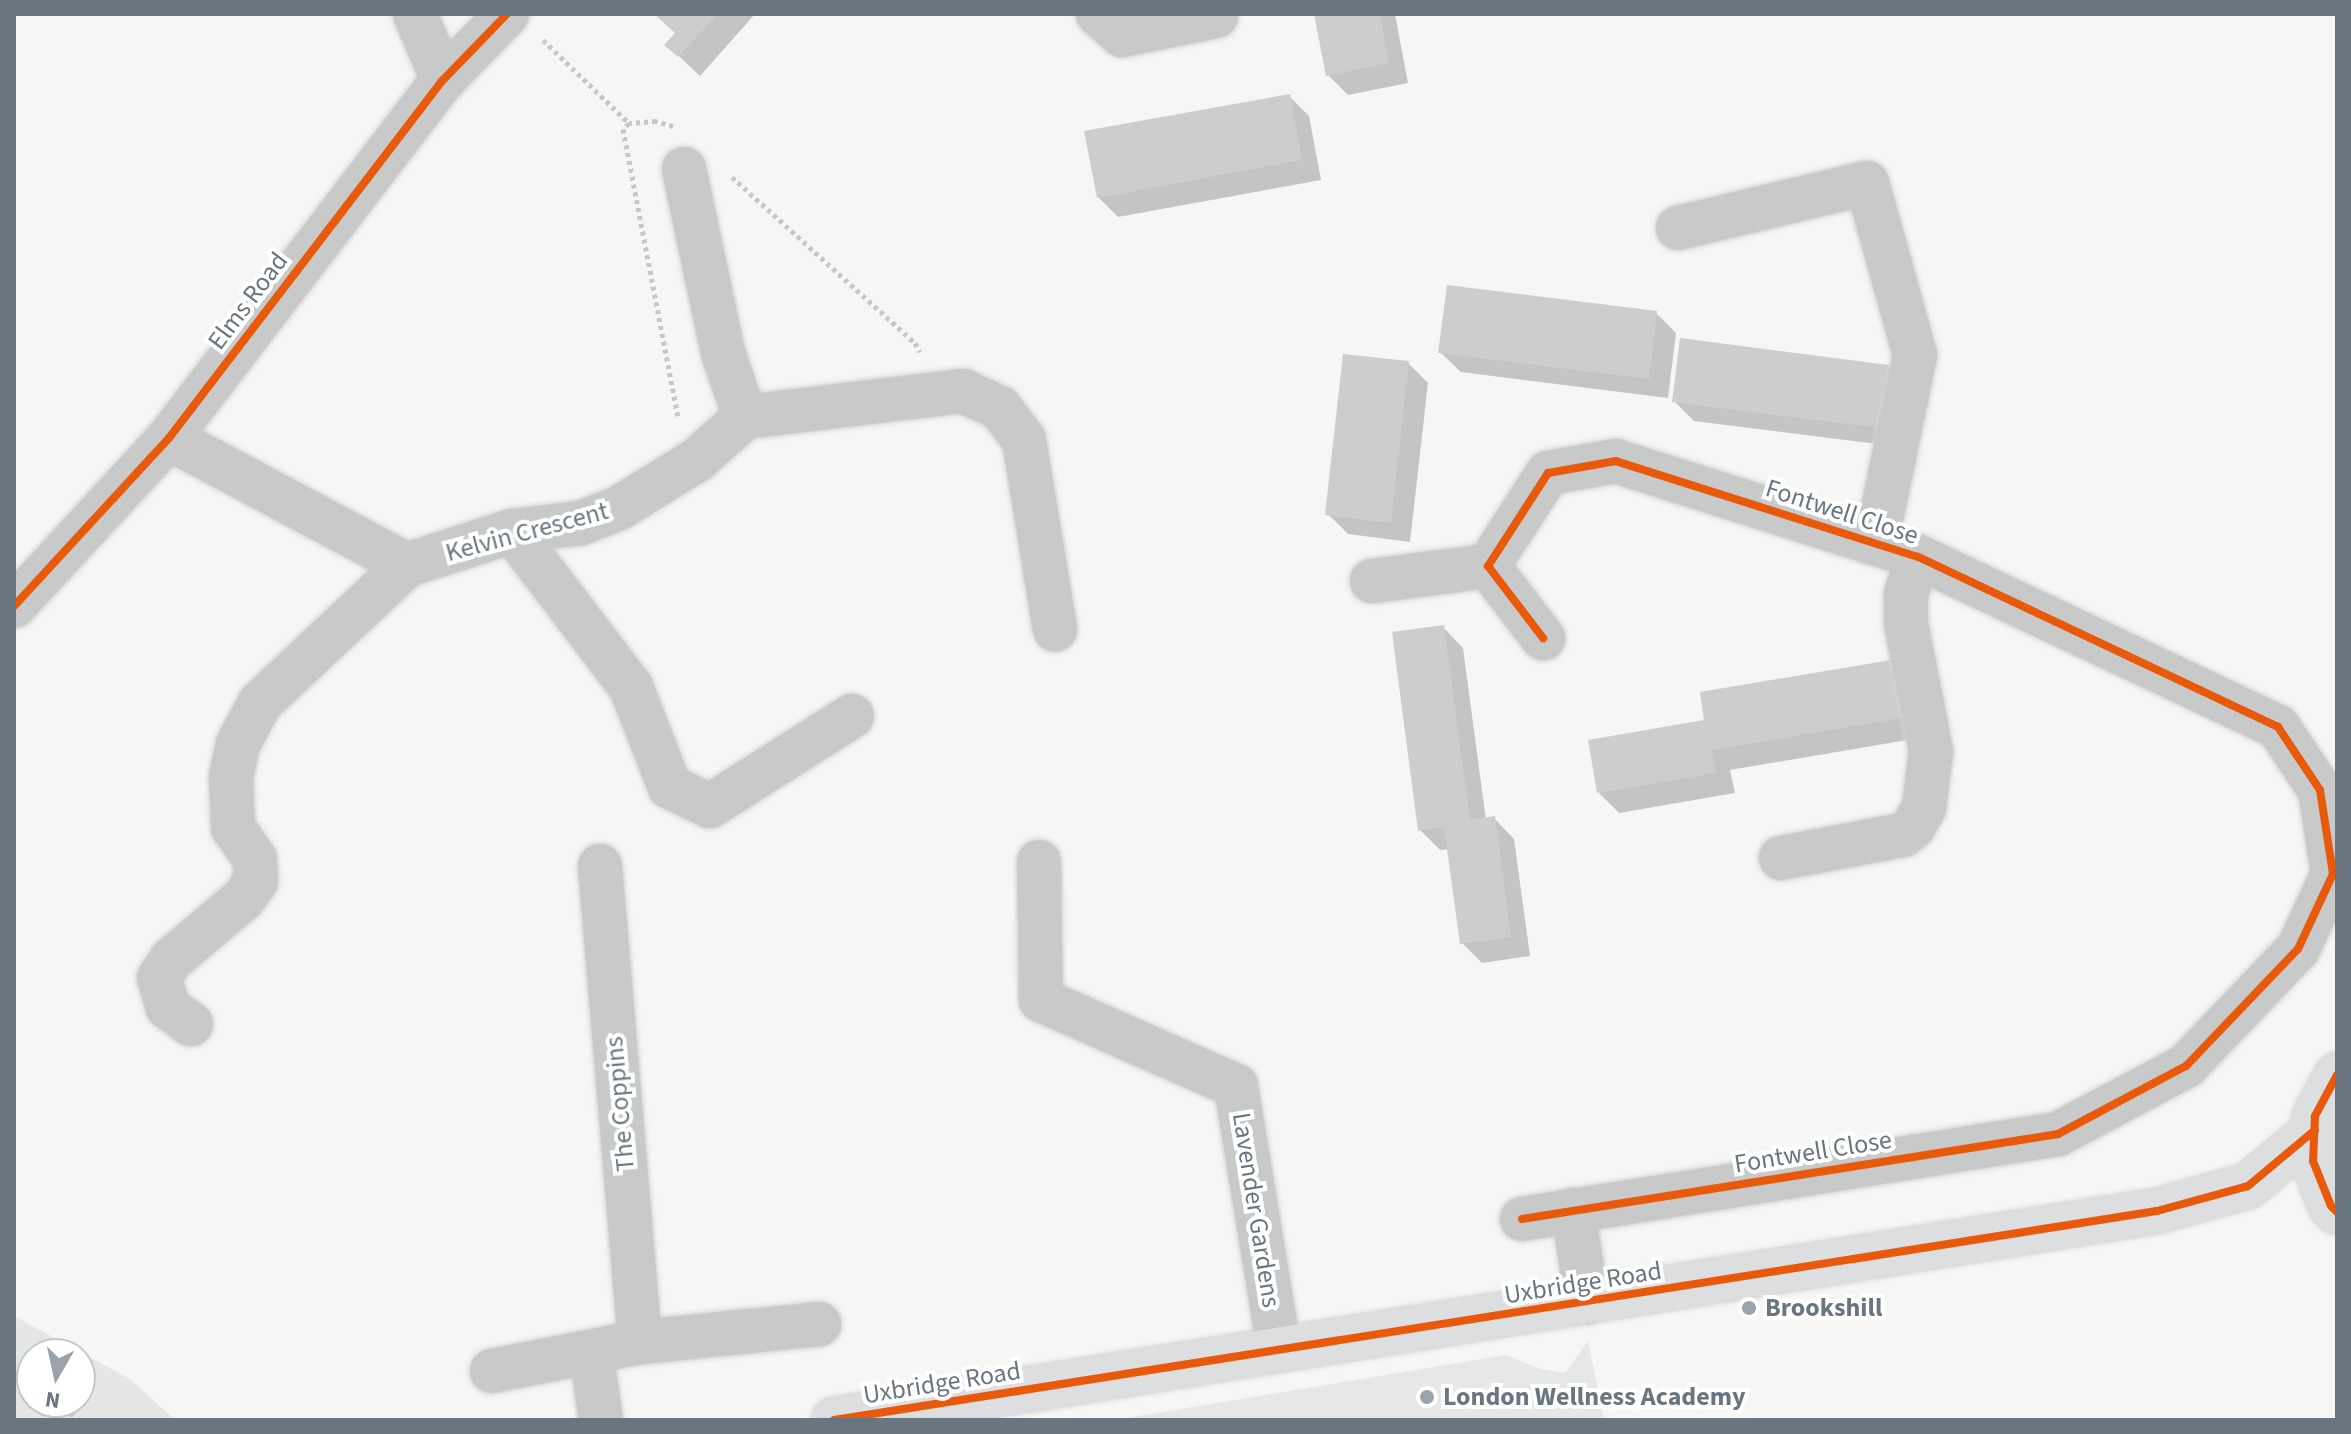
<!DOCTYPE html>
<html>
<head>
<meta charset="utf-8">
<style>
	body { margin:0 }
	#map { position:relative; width:2351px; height:1434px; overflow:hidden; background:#f6f6f5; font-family:"Source Sans 3",sans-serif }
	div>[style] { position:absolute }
	.built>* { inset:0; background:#e6e7e7 }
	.green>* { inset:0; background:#e4e7e3 }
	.shadow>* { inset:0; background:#0003 }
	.building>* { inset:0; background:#cccdce }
	.path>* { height:5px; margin-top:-2.5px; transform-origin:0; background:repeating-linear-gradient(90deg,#c6c7c8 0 4px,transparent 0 8px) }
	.roads { filter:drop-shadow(0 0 2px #d2d3d3) drop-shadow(0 0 2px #d2d3d3) }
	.minor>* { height:44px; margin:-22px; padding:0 22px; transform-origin:22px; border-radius:22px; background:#c8caca }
	.major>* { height:44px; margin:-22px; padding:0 22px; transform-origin:22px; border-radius:22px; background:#dddedf }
	.cycleway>* { height:8px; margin:-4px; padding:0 4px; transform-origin:4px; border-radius:4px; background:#e8590c }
	.dots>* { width:22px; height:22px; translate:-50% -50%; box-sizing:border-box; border:4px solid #fff; border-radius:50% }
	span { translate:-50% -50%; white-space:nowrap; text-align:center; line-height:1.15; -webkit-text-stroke:8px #fff; paint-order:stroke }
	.street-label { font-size:26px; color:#697681 }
	.poi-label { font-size:26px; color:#697681; font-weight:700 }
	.left { translate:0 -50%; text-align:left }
	.frame { position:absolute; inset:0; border:16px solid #697681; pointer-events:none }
	.north { position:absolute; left:16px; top:1338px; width:80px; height:80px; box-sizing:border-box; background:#fff; border:2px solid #c3c8cd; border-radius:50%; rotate:189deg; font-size:22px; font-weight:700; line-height:32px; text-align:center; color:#697681 }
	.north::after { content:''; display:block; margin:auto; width:28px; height:36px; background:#9aa3aa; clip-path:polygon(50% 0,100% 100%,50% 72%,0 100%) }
</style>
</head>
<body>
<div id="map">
	<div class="built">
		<i style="clip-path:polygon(1588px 1341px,1604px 1420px,1114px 1420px,1506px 1355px,1540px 1369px,1565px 1373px)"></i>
	</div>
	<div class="green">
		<i style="clip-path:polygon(evenodd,14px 1316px,130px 1379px,175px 1420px,14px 1420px,14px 1316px,32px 1354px,80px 1354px,80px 1402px,32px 1402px,32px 1354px)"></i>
	</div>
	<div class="shadow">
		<i style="clip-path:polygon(655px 14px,755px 14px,700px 76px,667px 45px,677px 34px)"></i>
		<i style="clip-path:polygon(1316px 14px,1395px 14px,1408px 83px,1348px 95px,1328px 75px)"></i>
		<i style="clip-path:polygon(1289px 96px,1309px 116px,1321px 180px,1118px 217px,1098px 197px)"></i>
		<i style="clip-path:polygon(1656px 313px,1676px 333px,1668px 398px,1461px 372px,1440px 352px)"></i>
		<i style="clip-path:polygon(1408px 363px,1428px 383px,1410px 542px,1348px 534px,1328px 514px)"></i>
		<i style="clip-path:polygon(1888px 367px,1908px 387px,1901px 447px,1694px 421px,1674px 401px)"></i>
		<i style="clip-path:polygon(1443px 627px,1463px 648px,1486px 820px,1494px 818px,1514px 839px,1530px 956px,1482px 963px,1462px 943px,1449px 849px,1440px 850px,1420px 830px)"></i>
		<i style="clip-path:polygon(1896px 662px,1925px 737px,1730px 770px,1735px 793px,1619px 813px,1599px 793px,1707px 721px)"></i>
	</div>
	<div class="building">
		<i style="clip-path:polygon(654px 14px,718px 14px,678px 57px,664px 45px,675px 33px)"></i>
		<i style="clip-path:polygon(1314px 14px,1380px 14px,1389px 63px,1326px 76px)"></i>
		<i style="clip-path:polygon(1290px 94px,1302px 160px,1097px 198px,1084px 131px)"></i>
		<i style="clip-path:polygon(1447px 285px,1657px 311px,1649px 379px,1438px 353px)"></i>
		<i style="clip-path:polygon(1680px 338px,1889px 365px,1881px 428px,1672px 402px)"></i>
		<i style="clip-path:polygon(1343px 354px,1409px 361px,1391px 523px,1325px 515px)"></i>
		<i style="clip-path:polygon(1444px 625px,1470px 820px,1495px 816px,1511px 937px,1460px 944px,1444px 827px,1418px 831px,1392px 632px)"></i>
		<i style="clip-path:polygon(1897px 659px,1906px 717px,1712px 750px,1716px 773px,1597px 793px,1588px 740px,1704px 720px,1700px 692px)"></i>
	</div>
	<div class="path">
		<i style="left:543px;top:40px;width:120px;rotate:44deg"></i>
		<i style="left:673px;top:126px;width:18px;rotate:-164deg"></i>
		<i style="left:656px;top:121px;width:27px;rotate:176deg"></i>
		<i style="left:629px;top:123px;width:8px;rotate:135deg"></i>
		<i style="left:623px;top:129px;width:292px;rotate:79.2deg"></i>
		<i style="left:732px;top:177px;width:247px;rotate:42.2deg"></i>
		<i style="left:915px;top:343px;width:10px;rotate:61deg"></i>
		<i style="left:14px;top:1372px;width:21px;rotate:29deg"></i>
		<i style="left:59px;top:1402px;width:26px;rotate:43deg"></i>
	</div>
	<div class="roads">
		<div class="minor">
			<i style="left:415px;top:14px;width:72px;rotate:67deg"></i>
			<i style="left:1098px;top:14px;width:32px;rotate:41deg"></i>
			<i style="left:1122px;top:35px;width:96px;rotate:-11.4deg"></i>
			<i style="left:684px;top:169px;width:188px;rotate:78deg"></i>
			<i style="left:723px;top:353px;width:68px;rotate:71deg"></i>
			<i style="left:1678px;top:228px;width:194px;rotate:-13.4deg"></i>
			<i style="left:1867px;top:183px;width:179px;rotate:74.4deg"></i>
			<i style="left:1915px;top:355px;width:192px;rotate:101.7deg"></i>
			<i style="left:169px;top:438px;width:270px;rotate:28.1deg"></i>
			<i style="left:407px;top:565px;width:110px;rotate:-17.9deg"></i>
			<i style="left:512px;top:531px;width:69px;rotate:-6.6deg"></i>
			<i style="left:581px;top:523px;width:41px;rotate:-21.5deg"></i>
			<i style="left:619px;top:508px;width:92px;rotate:-31.6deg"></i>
			<i style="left:697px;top:460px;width:64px;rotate:-41.9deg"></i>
			<i style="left:745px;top:417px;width:220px;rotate:-6.8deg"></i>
			<i style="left:963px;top:391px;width:41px;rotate:24.7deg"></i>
			<i style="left:1000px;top:408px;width:40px;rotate:53deg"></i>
			<i style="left:1024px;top:440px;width:192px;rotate:80.7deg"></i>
			<i style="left:512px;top:531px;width:196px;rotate:52.7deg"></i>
			<i style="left:631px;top:687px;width:107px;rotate:68.7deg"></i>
			<i style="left:670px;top:787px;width:44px;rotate:25.4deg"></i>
			<i style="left:710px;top:806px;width:168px;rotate:-32.4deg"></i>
			<i style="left:1372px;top:581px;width:117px;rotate:-7.4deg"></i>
			<i style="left:14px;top:606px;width:229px;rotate:-47.3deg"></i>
			<i style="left:169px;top:438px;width:451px;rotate:-52.6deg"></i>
			<i style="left:443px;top:80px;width:92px;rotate:-45.9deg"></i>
			<i style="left:1781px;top:858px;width:124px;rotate:-10.7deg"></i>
			<i style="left:1903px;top:835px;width:13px;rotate:-39deg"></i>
			<i style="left:1913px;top:827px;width:22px;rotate:-60deg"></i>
			<i style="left:1924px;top:808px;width:57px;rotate:-83deg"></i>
			<i style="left:1931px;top:751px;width:130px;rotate:-101.1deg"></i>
			<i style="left:1906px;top:623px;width:29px;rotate:-90deg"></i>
			<i style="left:1906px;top:594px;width:39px;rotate:-72deg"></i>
			<i style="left:1039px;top:862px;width:138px;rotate:89.2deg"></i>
			<i style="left:1041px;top:1000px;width:213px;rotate:23.8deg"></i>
			<i style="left:1236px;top:1086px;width:266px;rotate:80.7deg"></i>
			<i style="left:600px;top:866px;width:478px;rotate:85.2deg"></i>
			<i style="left:191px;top:1024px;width:29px;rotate:-144deg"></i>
			<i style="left:168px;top:1007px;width:30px;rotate:-107deg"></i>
			<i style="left:159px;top:978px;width:23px;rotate:-56deg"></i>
			<i style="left:172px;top:959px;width:93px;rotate:-40.2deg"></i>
			<i style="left:243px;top:899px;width:22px;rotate:-54deg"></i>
			<i style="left:256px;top:881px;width:22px;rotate:-93deg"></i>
			<i style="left:255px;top:859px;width:38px;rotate:-125deg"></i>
			<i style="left:233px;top:828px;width:51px;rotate:-92.2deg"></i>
			<i style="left:231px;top:777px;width:34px;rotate:-78deg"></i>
			<i style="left:238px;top:744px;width:47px;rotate:-61.8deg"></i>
			<i style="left:260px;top:703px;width:202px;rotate:-43.2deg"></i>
			<i style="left:1573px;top:1210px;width:93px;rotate:81.3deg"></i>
			<i style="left:1522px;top:1219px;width:543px;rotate:-9.01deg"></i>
			<i style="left:2058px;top:1134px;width:145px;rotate:-28deg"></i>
			<i style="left:2186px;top:1066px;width:162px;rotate:-46.3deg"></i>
			<i style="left:2298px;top:949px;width:83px;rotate:-65deg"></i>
			<i style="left:2333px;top:874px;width:85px;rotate:-98.8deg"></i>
			<i style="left:2320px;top:790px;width:76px;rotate:-123.7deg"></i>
			<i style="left:2278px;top:727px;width:398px;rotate:-154.7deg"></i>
			<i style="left:1918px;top:557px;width:317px;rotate:-162.4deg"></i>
			<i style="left:1616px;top:461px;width:69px;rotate:170deg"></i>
			<i style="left:1548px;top:473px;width:111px;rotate:122.8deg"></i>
			<i style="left:1488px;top:566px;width:91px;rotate:52.6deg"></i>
			<i style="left:591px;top:1352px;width:69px;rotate:81.6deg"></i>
			<i style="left:492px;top:1371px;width:151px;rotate:-11.1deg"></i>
			<i style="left:640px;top:1342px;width:180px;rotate:-5.7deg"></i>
		</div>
		<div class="major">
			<i style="left:2337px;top:1075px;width:47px;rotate:118.2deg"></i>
			<i style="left:2315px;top:1116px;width:45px;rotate:92.5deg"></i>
			<i style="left:2313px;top:1161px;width:48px;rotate:68.2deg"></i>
			<i style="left:2331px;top:1206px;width:8px;rotate:45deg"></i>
			<i style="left:834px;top:1420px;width:1339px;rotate:-8.98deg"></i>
			<i style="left:2157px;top:1211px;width:94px;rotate:-15.4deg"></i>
			<i style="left:2248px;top:1186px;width:87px;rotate:-39.9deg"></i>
		</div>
	</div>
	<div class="cycleway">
		<i style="left:14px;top:606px;width:229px;rotate:-47.3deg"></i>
		<i style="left:169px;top:438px;width:451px;rotate:-52.6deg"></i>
		<i style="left:443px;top:80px;width:92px;rotate:-45.9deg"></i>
		<i style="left:2337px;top:1075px;width:47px;rotate:118.2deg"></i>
		<i style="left:2315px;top:1116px;width:45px;rotate:92.5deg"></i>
		<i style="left:2313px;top:1161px;width:48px;rotate:68.2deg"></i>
		<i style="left:2331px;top:1206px;width:8px;rotate:45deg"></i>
		<i style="left:1522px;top:1219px;width:543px;rotate:-9.01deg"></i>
		<i style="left:2058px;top:1134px;width:145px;rotate:-28deg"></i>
		<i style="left:2186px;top:1066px;width:162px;rotate:-46.3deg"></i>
		<i style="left:2298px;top:949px;width:83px;rotate:-65deg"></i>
		<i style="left:2333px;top:874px;width:85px;rotate:-98.8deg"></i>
		<i style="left:2320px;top:790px;width:76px;rotate:-123.7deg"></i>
		<i style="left:2278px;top:727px;width:398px;rotate:-154.7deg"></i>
		<i style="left:1918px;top:557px;width:317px;rotate:-162.4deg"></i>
		<i style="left:1616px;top:461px;width:69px;rotate:170deg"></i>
		<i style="left:1548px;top:473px;width:111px;rotate:122.8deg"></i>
		<i style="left:1488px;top:566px;width:91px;rotate:52.6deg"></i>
		<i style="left:834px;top:1420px;width:1339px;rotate:-8.98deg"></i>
		<i style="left:2157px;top:1211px;width:94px;rotate:-15.4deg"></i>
		<i style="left:2248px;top:1186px;width:87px;rotate:-39.9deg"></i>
	</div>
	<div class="dots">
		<i style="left:1749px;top:1308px;background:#9aa3aa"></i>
		<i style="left:1427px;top:1397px;background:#9aa3aa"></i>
	</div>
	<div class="street-label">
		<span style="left:248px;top:301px;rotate:-53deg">Elms Road</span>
		<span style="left:1842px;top:512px;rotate:18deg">Fontwell Close</span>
		<span style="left:527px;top:532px;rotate:-15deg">Kelvin Crescent</span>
		<span style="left:620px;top:1104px;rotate:-95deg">The Coppins</span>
		<span style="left:1813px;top:1152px;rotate:-9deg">Fontwell Close</span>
		<span style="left:1256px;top:1210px;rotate:81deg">Lavender Gardens</span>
		<span style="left:1583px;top:1283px;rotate:-9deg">Uxbridge Road</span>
		<span style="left:942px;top:1383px;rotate:-9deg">Uxbridge Road</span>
	</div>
	<div class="poi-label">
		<span class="left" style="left:1765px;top:1308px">Brookshill</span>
		<span class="left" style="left:1443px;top:1397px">London Wellness Academy</span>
	</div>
	<div class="frame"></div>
	<div class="north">N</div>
</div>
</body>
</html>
